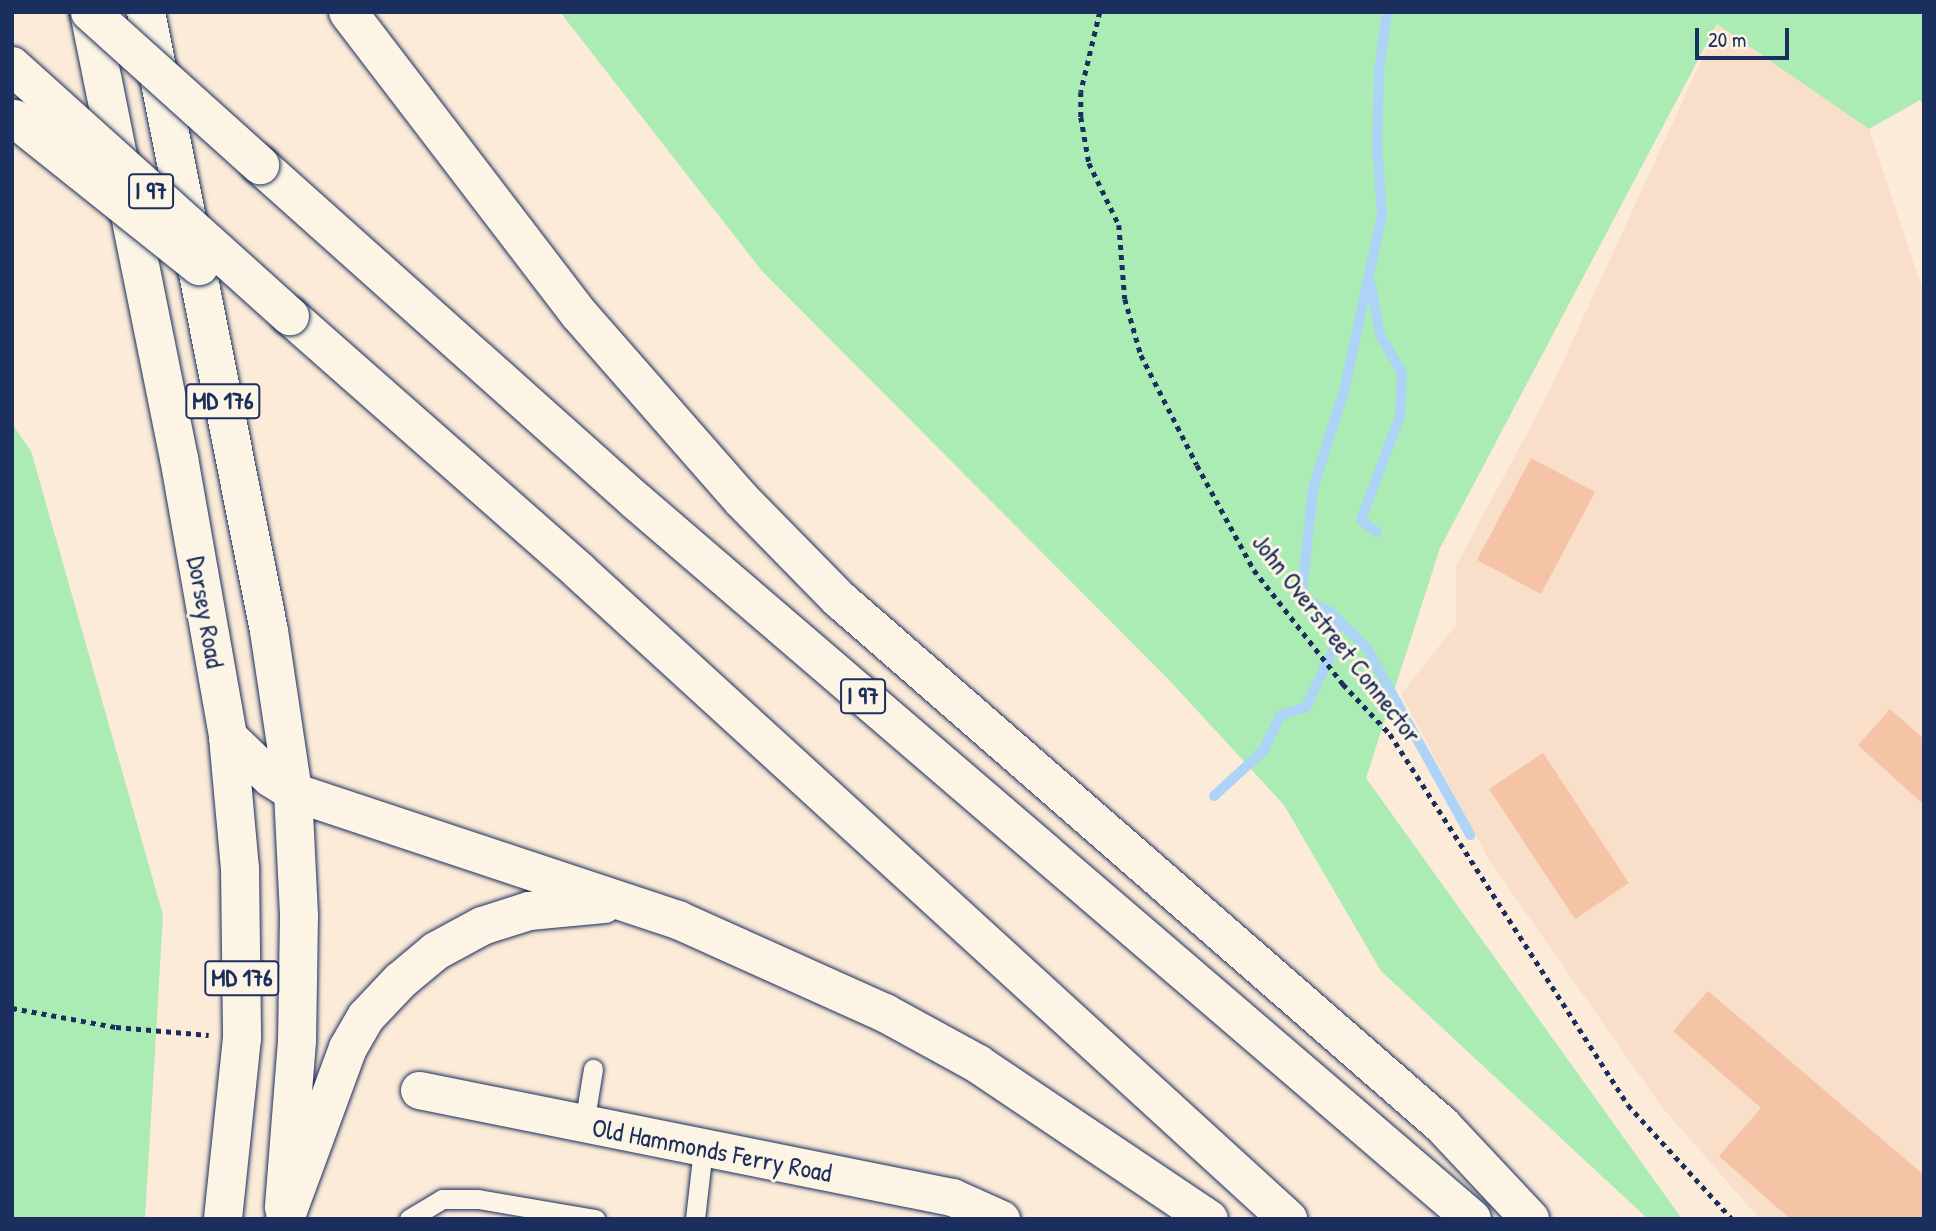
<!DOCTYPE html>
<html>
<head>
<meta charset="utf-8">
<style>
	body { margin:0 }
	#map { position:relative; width:1936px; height:1231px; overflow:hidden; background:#fbebd8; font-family:"Patrick Hand",sans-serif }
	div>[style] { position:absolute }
	.built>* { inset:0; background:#f9dfc9 }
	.green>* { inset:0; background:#abebb4 }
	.stream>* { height:10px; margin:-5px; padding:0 5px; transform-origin:5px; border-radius:5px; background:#add4f7 }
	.building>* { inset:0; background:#f5c3a6 }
	.path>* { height:4.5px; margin-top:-2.25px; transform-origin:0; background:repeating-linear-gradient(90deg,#1b2f5e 0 5px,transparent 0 10px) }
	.roads { filter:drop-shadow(0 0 2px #1b2f5e) drop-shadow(0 0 2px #1b2f5e) }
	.lane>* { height:19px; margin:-9.5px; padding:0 9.5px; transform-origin:9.5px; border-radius:9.5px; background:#fcf5e5 }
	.street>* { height:37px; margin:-18.5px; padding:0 18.5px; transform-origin:18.5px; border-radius:18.5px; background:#fcf5e5 }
	.primary>* { height:38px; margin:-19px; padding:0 19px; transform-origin:19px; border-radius:19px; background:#fcf5e5 }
	.highway>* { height:38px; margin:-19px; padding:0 19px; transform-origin:19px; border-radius:19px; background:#fcf5e5 }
	.bridges { filter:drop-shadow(0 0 2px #1b2f5e) drop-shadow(0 0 2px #1b2f5e) }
	.highway-bridge>* { height:38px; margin:-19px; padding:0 19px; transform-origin:19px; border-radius:19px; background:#fcf5e5 }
	span { translate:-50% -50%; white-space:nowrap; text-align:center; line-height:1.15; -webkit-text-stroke:6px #fcf5e5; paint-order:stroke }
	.shield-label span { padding:2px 5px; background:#fcf5e5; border:2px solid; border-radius:5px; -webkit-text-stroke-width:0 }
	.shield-label { font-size:24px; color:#1b2f5e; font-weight:700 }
	.street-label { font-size:26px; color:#1b2f5e }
	.frame { position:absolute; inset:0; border:14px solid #1b2f5e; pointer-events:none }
	.scale { position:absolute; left:1695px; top:28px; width:94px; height:32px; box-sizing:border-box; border:4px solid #1b2f5e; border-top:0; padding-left:9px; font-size:21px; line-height:24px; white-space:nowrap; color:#1b2f5e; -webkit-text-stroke:5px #fcf5e5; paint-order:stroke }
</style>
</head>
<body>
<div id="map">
	<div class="built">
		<i style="clip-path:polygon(1718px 24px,1869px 129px,1924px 294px,1924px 1219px,1760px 1219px,1661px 1106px,1489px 860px,1401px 694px,1456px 625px,1456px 566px,1549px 392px)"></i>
	</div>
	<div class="green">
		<i style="clip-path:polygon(560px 12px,1924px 12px,1924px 106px,1920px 100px,1869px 129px,1717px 24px,1440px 548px,1366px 778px,1682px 1219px,1648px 1219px,1381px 971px,1284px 805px,1171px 682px,762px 271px)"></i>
		<i style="clip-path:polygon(12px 424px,31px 451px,163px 915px,145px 1219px,12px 1219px)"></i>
	</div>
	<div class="stream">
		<i style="left:1371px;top:285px;width:51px;rotate:79.8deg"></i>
		<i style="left:1380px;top:335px;width:44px;rotate:59.9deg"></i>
		<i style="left:1402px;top:373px;width:43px;rotate:92.7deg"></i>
		<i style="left:1400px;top:416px;width:111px;rotate:110.6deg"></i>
		<i style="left:1361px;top:520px;width:20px;rotate:37deg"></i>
		<i style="left:1330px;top:612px;width:50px;rotate:44.2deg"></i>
		<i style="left:1366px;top:647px;width:215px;rotate:61deg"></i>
		<i style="left:1214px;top:796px;width:67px;rotate:-42.6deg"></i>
		<i style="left:1263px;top:751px;width:40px;rotate:-63.4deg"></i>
		<i style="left:1281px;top:715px;width:26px;rotate:-18deg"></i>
		<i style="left:1306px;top:707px;width:74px;rotate:-64.5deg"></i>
		<i style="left:1338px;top:640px;width:29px;rotate:-106deg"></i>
		<i style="left:1330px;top:612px;width:27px;rotate:-152deg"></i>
		<i style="left:1306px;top:599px;width:8px;rotate:-120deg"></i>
		<i style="left:1302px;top:592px;width:104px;rotate:-83.9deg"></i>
		<i style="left:1313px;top:489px;width:107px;rotate:-72.6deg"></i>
		<i style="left:1345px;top:387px;width:177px;rotate:-77.9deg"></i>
		<i style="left:1382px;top:214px;width:68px;rotate:-94.2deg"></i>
		<i style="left:1377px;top:146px;width:76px;rotate:-88.5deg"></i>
		<i style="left:1379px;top:70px;width:59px;rotate:-82.1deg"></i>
	</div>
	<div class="building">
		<i style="clip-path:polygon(1531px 458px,1595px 492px,1541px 594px,1477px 560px)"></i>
		<i style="clip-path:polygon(1890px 709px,1924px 739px,1924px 805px,1858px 745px)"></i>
		<i style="clip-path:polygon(1543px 753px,1629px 883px,1575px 919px,1489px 789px)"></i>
		<i style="clip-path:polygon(1708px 991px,1924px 1175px,1924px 1219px,1790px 1219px,1719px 1156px,1761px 1108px,1673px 1031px)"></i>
	</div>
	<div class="path">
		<i style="left:1100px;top:12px;width:82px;rotate:103.4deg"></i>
		<i style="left:1081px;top:92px;width:25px;rotate:90deg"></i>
		<i style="left:1081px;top:117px;width:47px;rotate:80.1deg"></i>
		<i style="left:1089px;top:163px;width:69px;rotate:64.2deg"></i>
		<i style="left:1119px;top:225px;width:74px;rotate:85.4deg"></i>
		<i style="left:1125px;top:299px;width:58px;rotate:74.1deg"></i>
		<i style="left:1141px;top:355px;width:123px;rotate:63deg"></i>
		<i style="left:1197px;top:465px;width:119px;rotate:61.5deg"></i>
		<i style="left:1254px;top:570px;width:145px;rotate:52deg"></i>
		<i style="left:1343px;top:684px;width:69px;rotate:46.8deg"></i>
		<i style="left:1390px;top:734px;width:441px;rotate:57.3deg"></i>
		<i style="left:1628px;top:1105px;width:154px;rotate:47.6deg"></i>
		<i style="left:12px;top:1008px;width:106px;rotate:10.4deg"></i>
		<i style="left:116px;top:1027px;width:93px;rotate:4.9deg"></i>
	</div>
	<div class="roads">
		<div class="lane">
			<i style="left:584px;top:1124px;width:56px;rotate:-80.7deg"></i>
			<i style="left:409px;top:1219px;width:39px;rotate:-31deg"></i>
			<i style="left:442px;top:1199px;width:36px"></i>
			<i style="left:478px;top:1199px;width:119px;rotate:9.7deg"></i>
			<i style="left:695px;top:1219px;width:70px;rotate:-83.5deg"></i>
		</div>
		<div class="street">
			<i style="left:419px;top:1090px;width:544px;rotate:11.35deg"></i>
			<i style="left:952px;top:1197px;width:54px;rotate:24.2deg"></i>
		</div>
		<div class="primary">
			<i style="left:89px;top:12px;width:455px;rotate:78.6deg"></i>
			<i style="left:179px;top:458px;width:283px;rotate:80deg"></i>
			<i style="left:228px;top:737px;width:132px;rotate:84.8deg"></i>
			<i style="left:240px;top:868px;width:170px;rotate:89.3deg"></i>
			<i style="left:242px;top:1038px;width:182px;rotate:96deg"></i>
			<i style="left:146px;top:12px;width:631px;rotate:78.76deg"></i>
			<i style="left:269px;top:631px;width:163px;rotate:81.5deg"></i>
			<i style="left:293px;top:792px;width:124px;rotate:87.2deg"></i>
			<i style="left:299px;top:916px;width:125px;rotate:90.9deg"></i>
			<i style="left:297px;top:1041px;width:167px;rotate:94.5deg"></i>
		</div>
		<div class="highway">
			<i style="left:348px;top:12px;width:380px;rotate:52.6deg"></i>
			<i style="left:579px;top:314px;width:247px;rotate:48.8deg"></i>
			<i style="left:742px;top:500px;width:139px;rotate:45.6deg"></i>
			<i style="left:839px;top:599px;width:800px;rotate:41.1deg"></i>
			<i style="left:1442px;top:1125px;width:129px;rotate:46.9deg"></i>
			<i style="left:260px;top:165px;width:504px;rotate:41.78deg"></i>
			<i style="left:636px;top:501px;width:1102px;rotate:40.66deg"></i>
			<i style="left:290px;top:316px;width:385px;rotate:41.4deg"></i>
			<i style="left:579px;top:571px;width:961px;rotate:42.43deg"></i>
			<i style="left:228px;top:737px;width:59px;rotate:43.6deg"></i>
			<i style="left:271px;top:778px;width:26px;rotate:32deg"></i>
			<i style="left:293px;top:792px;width:406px;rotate:18.4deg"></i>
			<i style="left:678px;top:920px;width:227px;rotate:24.2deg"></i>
			<i style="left:885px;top:1013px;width:106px;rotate:28.7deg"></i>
			<i style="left:978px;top:1064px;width:278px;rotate:33.9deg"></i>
			<i style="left:285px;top:1219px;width:182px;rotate:-69.8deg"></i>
			<i style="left:348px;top:1048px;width:36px;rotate:-60deg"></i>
			<i style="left:366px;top:1017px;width:50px;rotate:-46.6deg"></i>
			<i style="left:400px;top:981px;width:47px;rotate:-39.8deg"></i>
			<i style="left:436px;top:951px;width:52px;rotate:-28.5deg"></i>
			<i style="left:482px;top:926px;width:49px;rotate:-17.7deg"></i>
			<i style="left:529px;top:911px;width:75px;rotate:-5.3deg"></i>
		</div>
	</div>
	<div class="bridges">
		<div class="highway-bridge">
			<i style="left:90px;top:12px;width:229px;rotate:42deg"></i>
			<i style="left:12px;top:66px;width:374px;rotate:42deg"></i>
			<i style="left:15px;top:119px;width:236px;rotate:38.6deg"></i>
		</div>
	</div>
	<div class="shield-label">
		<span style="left:151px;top:191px">I 97</span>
		<span style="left:223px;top:401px">MD 176</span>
		<span style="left:863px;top:696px">I 97</span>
		<span style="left:242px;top:978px">MD 176</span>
	</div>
	<div class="street-label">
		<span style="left:206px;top:612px;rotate:80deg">Dorsey Road</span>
		<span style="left:1337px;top:638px;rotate:52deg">John Overstreet Connector</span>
		<span style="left:712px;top:1150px;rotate:11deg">Old Hammonds Ferry Road</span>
	</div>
	<div class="frame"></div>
	<div class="scale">20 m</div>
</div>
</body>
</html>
